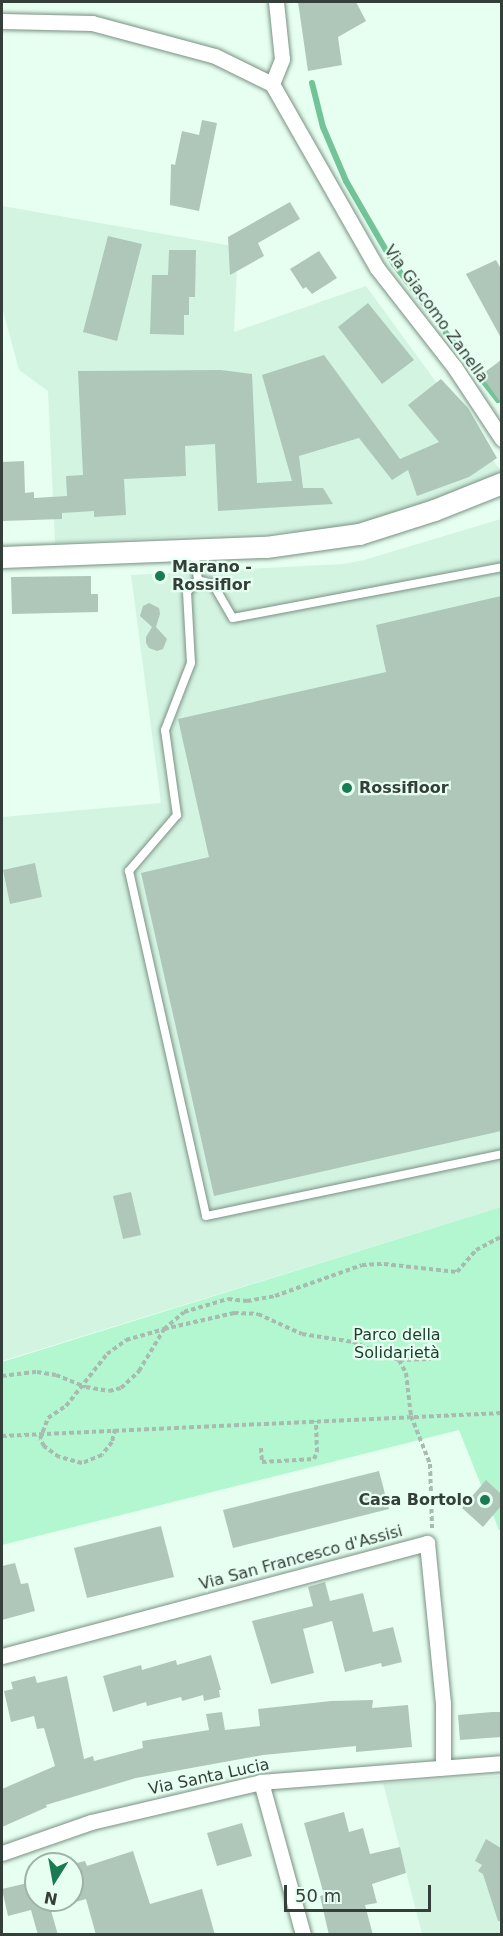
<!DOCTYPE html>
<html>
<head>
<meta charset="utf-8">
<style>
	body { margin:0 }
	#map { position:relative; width:503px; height:1936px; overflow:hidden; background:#e6fff0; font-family:"DejaVu Sans",sans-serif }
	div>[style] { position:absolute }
	.built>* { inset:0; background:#d4f4e2 }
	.green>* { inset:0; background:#b3f7d1 }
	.stream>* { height:6px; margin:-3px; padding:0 3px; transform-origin:3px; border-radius:3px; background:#72c398 }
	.building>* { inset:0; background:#aec7b8 }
	.path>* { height:4px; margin-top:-2px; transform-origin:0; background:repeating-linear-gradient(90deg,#a7bbaf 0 4.5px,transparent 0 7.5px) }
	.roads { filter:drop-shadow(0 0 2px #7a9183) drop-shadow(0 0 2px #7a9183) }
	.lane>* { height:8px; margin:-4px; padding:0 4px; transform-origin:4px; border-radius:4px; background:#fff }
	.street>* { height:15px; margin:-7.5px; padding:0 7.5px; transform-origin:7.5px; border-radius:7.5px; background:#fff }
	.secondary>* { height:21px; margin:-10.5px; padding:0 10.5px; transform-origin:10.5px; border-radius:10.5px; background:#fff }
	.dots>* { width:16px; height:16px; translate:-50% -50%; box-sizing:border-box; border:3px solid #e6fff0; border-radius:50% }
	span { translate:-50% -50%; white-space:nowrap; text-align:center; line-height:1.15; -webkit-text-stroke:4.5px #e6fff0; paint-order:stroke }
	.street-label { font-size:16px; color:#353f39 }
	.poi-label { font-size:16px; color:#353f39; font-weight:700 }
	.left { translate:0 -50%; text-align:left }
	.right { translate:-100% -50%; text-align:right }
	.park-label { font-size:16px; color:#1b3e2c }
	.frame { position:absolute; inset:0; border:3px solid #353f39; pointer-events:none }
	.north { position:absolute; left:24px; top:1852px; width:60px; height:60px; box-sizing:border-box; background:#e6fff0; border:2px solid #9fb2a7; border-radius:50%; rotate:191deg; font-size:16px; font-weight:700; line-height:24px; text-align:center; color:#353f39 }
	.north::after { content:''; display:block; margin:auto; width:21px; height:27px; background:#1a7a51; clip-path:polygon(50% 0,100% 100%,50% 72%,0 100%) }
	.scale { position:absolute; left:284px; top:1885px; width:147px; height:27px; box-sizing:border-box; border:3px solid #353f39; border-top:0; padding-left:8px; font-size:18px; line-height:21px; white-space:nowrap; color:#353f39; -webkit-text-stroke:4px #e6fff0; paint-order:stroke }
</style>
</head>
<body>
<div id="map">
	<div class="built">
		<i style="clip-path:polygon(2px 206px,238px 247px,234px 332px,366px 286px,501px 471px,501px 481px,339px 529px,55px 543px,48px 391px,19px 370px,2px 307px)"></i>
		<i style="clip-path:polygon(501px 519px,501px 1207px,2px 1361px,2px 817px,161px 803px,131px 575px,343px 564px,364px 560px)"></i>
		<i style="clip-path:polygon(501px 1776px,501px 1934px,422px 1934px,383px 1783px)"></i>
	</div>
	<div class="green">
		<i style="clip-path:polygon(501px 1207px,501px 1529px,499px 1530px,459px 1430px,2px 1545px,2px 1362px)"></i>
	</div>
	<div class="stream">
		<i style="left:312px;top:83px;width:45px;rotate:76deg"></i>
		<i style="left:323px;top:127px;width:59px;rotate:66.9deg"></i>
		<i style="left:346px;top:181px;width:96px;rotate:60deg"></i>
		<i style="left:394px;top:264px;width:68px;rotate:52.8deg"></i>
		<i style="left:446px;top:333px;width:85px;rotate:52.2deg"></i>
	</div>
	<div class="building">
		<i style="clip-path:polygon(298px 2px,356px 2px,366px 21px,338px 37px,342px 65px,308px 71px)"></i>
		<i style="clip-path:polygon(202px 120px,217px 123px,199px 211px,170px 205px,171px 164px,175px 165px,182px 131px,199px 135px)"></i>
		<i style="clip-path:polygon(290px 202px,300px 219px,258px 243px,264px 256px,230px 275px,228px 237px)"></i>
		<i style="clip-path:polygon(108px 236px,142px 244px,117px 341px,83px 332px)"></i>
		<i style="clip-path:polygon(169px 250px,196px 250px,195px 297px,189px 297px,189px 315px,184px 315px,184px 335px,150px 334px,152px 275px,168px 275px)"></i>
		<i style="clip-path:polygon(319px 251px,337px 278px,312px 294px,306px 287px,303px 289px,290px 269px)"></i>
		<i style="clip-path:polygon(496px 260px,501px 269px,501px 338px,466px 274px)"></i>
		<i style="clip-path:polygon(368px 303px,414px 360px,382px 384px,338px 327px)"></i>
		<i style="clip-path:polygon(324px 355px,400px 459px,439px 442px,408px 405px,441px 379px,468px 408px,497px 458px,469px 477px,417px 496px,408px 470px,392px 480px,359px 438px,299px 456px,303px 488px,323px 488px,333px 504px,218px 511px,215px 444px,185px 446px,186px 476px,124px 479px,126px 515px,94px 517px,94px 511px,62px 513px,62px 519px,2px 521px,2px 462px,24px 461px,25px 493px,34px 492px,34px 498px,67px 496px,66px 476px,83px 475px,78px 371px,221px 370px,252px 374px,257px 483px,292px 481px,262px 375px)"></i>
		<i style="clip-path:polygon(501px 360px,501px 403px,481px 375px)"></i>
		<i style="clip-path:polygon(91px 576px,91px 594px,98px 594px,98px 612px,12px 614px,11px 577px)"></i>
		<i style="clip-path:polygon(501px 596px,501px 1131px,214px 1196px,141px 873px,209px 857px,178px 719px,386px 672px,376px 625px)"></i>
		<i style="clip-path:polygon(149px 603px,159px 608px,160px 614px,156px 627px,167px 639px,163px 649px,157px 651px,149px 648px,146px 643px,146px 637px,152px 627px,140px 616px,143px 606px)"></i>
		<i style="clip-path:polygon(35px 863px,42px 897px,10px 904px,3px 870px)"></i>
		<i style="clip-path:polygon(131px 1192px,141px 1235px,123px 1239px,113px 1196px)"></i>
		<i style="clip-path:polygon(379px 1471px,389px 1509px,233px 1548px,223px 1510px)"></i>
		<i style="clip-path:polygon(486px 1480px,501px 1494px,501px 1506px,483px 1527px,462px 1508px)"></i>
		<i style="clip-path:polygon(161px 1526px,174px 1577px,87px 1598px,74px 1548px)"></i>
		<i style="clip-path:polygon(15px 1563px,21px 1584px,28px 1583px,35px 1611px,2px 1620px,2px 1566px)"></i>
		<i style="clip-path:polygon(325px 1582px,330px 1601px,363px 1593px,373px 1632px,393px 1627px,402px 1662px,382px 1667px,381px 1663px,345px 1672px,332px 1621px,303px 1629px,314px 1673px,271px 1684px,252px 1621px,313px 1606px,308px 1587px)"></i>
		<i style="clip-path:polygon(211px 1655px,221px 1690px,219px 1690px,220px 1697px,204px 1701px,203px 1695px,182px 1701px,181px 1697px,147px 1706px,146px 1702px,113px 1712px,103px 1676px,141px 1665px,142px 1670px,176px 1660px,177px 1665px)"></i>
		<i style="clip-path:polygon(35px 1676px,37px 1683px,67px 1676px,84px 1759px,93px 1756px,94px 1761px,143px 1748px,142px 1741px,209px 1730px,206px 1714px,222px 1712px,225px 1730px,260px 1726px,258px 1709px,331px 1701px,373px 1700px,372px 1708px,408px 1705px,412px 1747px,356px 1752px,356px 1746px,263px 1755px,136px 1778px,46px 1805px,47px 1807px,2px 1827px,2px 1789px,55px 1766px,44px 1728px,37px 1729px,34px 1716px,11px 1722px,4px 1691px,13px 1689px,11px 1682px)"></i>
		<i style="clip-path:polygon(492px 1712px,501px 1712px,501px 1737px,460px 1740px,458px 1715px)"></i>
		<i style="clip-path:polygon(344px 1812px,349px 1832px,363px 1828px,370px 1854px,400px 1847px,406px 1873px,372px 1884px,377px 1903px,365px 1905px,373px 1935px,329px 1935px,320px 1896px,324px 1895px,304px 1823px)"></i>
		<i style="clip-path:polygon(242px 1823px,252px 1856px,217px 1866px,207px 1833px)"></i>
		<i style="clip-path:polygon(486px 1839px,501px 1848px,501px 1921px,498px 1921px,483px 1874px,478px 1871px,482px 1865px,475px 1861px)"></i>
		<i style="clip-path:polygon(133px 1851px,150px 1904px,202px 1889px,215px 1935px,96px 1935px,86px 1899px,72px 1903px,72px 1864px,85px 1861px,87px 1866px)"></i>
		<i style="clip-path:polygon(32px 1882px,36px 1900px,48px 1900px,58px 1935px,38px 1935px,31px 1910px,8px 1916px,2px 1889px)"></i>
	</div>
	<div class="path">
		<i style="left:399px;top:1360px;width:32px;rotate:-2deg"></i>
		<i style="left:2px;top:1376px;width:35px;rotate:-7deg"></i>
		<i style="left:37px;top:1372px;width:19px;rotate:9deg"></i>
		<i style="left:56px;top:1375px;width:32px;rotate:22deg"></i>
		<i style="left:86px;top:1387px;width:23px;rotate:10deg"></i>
		<i style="left:109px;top:1391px;width:12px;rotate:-14deg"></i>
		<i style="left:121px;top:1388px;width:25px;rotate:-43deg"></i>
		<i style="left:139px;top:1371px;width:49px;rotate:-59.2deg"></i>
		<i style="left:164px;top:1329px;width:72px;rotate:-12.9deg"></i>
		<i style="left:234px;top:1313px;width:24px;rotate:2deg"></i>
		<i style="left:258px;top:1314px;width:48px;rotate:24.4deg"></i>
		<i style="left:302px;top:1334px;width:52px;rotate:8.9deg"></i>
		<i style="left:353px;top:1342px;width:49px;rotate:21.4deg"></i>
		<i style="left:399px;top:1360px;width:15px;rotate:62deg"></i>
		<i style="left:406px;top:1373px;width:43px;rotate:83.4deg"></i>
		<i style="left:411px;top:1416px;width:52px;rotate:68.4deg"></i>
		<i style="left:430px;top:1464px;width:64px;rotate:88.2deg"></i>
		<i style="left:115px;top:1429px;width:13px;rotate:103deg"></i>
		<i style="left:112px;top:1442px;width:16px;rotate:128deg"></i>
		<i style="left:102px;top:1455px;width:22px;rotate:158deg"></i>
		<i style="left:82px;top:1463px;width:24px;rotate:-165deg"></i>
		<i style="left:59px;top:1457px;width:19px;rotate:-144deg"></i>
		<i style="left:44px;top:1446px;width:8px;rotate:-120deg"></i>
		<i style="left:40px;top:1439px;width:22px;rotate:-69deg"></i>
		<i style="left:48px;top:1418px;width:22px;rotate:-34deg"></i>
		<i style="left:66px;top:1406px;width:66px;rotate:-51.7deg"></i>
		<i style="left:107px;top:1354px;width:24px;rotate:-36deg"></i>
		<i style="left:126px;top:1340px;width:40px;rotate:-16deg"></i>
		<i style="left:164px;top:1329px;width:26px;rotate:-40deg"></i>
		<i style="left:184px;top:1312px;width:46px;rotate:-16.5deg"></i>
		<i style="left:228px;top:1299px;width:19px;rotate:6deg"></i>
		<i style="left:247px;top:1301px;width:28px;rotate:-10deg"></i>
		<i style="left:275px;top:1296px;width:92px;rotate:-19.6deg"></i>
		<i style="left:362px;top:1265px;width:22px;rotate:-3deg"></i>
		<i style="left:384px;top:1264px;width:73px;rotate:6.3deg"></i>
		<i style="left:457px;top:1272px;width:29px;rotate:-49deg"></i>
		<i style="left:476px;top:1250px;width:30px;rotate:-28deg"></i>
		<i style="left:2px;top:1436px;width:501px;rotate:-2.63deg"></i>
		<i style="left:261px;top:1448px;width:14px;rotate:86deg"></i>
		<i style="left:262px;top:1462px;width:52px;rotate:-3.3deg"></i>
		<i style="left:314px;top:1459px;width:8px;rotate:-67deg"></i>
		<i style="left:317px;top:1452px;width:31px;rotate:-92deg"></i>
	</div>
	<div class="roads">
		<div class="lane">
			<i style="left:194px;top:551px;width:29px;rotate:82deg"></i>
			<i style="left:198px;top:580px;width:16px;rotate:133deg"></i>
			<i style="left:187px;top:592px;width:71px;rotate:86.8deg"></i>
			<i style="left:191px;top:663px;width:72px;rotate:111.2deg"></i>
			<i style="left:165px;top:730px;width:86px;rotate:82deg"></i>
			<i style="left:177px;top:815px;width:74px;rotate:130.6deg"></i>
			<i style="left:129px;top:871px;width:353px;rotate:77.4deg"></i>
			<i style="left:206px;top:1216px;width:302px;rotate:-11.8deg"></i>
			<i style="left:198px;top:580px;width:16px;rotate:15deg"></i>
			<i style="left:213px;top:584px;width:39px;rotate:60deg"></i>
			<i style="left:233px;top:618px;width:274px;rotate:-10.7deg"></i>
		</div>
		<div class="street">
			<i style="left:2px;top:21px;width:90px;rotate:1.3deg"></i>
			<i style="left:92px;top:23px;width:127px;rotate:15deg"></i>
			<i style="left:215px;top:56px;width:64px;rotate:26.2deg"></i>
			<i style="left:272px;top:84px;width:212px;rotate:60.3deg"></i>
			<i style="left:377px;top:268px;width:127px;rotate:52deg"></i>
			<i style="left:455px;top:368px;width:85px;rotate:56.5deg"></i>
			<i style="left:272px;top:84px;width:27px;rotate:-68deg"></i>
			<i style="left:282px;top:59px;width:57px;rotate:-96deg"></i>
			<i style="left:2px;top:1656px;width:440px;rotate:-14.9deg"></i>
			<i style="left:427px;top:1543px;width:161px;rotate:84.3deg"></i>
			<i style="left:443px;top:1703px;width:64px;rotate:90deg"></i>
			<i style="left:261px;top:1782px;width:158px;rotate:74.6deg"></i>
			<i style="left:2px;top:1853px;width:94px;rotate:-19.2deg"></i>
			<i style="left:91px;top:1822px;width:175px;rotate:-13.2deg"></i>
			<i style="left:261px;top:1782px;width:242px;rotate:-4.5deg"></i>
		</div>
		<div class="secondary">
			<i style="left:2px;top:557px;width:264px;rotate:-2.2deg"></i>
			<i style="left:266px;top:547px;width:94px;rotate:-8deg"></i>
			<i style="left:359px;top:534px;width:79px;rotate:-17.7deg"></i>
			<i style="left:434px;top:510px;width:73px;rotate:-21.7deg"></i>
		</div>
	</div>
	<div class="dots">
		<i style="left:160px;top:576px;background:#1a7a51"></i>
		<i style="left:347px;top:788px;background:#1a7a51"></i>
		<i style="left:485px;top:1500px;background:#1a7a51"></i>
	</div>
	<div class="street-label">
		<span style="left:436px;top:314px;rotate:54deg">Via Giacomo Zanella</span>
		<span style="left:301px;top:1558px;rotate:-15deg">Via San Francesco d'Assisi</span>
		<span style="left:209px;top:1777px;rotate:-12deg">Via Santa Lucia</span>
	</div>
	<div class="poi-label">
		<span class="left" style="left:172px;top:576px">Marano -<br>Rossiflor</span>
		<span class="left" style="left:359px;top:788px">Rossifloor</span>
		<span class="right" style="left:473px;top:1500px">Casa Bortolo</span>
	</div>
	<div class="park-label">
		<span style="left:397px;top:1344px">Parco della<br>Solidarietà</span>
	</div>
	<div class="frame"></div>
	<div class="north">N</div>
	<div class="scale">50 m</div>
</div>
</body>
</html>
